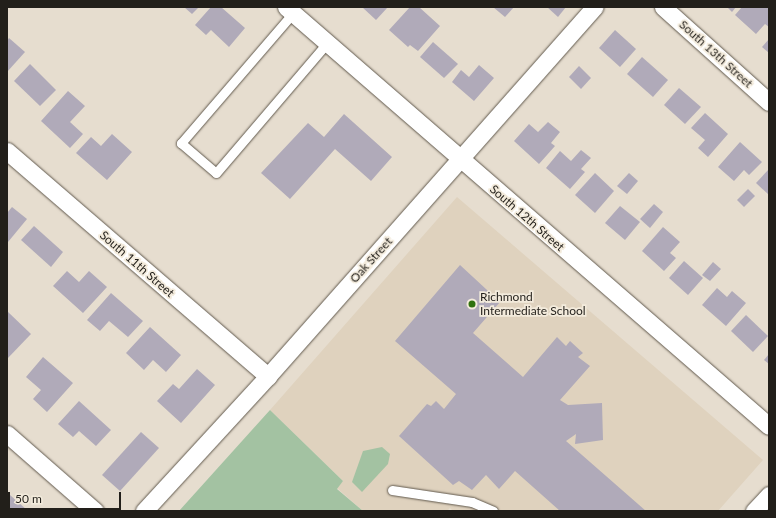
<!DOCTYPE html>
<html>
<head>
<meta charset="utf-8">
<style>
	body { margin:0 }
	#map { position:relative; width:776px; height:518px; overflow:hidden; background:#e6ddcf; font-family:Lato,sans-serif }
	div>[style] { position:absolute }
	.built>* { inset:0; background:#dfd2be }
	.green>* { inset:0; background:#a3c2a2 }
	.building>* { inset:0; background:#b0aab9 }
	.roads { filter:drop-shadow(0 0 1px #61594d) drop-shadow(0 0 1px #61594d) }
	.service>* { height:9px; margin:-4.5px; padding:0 4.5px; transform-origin:4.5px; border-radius:4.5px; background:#fff }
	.minor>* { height:17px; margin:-8.5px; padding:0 8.5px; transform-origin:8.5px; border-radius:8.5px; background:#fff }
	.dots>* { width:11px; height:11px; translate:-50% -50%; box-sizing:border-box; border:2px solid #f3ebdc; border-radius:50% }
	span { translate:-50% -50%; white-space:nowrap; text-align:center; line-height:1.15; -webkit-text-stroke:3.5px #f3ebdc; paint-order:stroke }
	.street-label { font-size:12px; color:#221f1a }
	.poi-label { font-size:12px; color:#221f1a }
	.left { translate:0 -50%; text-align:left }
	.frame { position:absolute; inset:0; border:8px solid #221f1a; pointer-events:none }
	.scale { position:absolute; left:8px; top:492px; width:113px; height:18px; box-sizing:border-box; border:2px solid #221f1a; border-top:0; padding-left:5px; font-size:12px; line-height:14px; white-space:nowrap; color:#221f1a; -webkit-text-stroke:3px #f3ebdc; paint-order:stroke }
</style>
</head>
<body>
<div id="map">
	<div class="built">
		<i style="clip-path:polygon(457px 197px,763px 460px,718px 511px,453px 511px,450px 508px,447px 511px,363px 511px,337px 488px,343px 481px,270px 410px)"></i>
	</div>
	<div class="green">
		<i style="clip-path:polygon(270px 410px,343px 481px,337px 489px,363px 511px,179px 511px)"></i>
		<i style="clip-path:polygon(382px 447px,390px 454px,388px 464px,362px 492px,352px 482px,363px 451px)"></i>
	</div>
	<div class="building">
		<i style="clip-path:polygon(184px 7px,199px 7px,192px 14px)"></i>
		<i style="clip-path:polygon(211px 7px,221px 7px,245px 28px,229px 47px,211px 30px,206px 35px,195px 25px)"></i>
		<i style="clip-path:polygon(362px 7px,388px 7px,376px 20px)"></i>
		<i style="clip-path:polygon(410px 7px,419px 7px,440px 26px,418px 51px,410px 45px,408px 47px,389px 30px)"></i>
		<i style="clip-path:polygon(493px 7px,514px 7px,505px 17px)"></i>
		<i style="clip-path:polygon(547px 7px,566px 7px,558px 17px)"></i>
		<i style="clip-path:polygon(727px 7px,736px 7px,732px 12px)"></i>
		<i style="clip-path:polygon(742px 7px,769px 7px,769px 27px,765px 24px,756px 34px,735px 15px)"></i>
		<i style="clip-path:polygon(615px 30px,636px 49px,620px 67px,599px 48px)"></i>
		<i style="clip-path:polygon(9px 38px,25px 52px,7px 72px,7px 41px)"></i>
		<i style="clip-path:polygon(769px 39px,769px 53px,762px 47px)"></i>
		<i style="clip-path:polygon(433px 42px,458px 64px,444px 78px,420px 57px)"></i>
		<i style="clip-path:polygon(642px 57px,668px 80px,653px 97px,627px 74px)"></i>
		<i style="clip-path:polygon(30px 64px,56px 90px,40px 106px,14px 81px)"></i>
		<i style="clip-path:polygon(479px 65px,494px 78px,474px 101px,452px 82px,461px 70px,469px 77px)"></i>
		<i style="clip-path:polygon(579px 66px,591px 78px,581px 89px,569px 77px)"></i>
		<i style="clip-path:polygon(679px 88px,701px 107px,685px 124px,664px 105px)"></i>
		<i style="clip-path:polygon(68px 91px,85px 106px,70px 122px,83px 134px,70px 148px,41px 121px)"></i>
		<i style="clip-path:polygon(705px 113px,728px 134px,708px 157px,698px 148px,705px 140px,691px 128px)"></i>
		<i style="clip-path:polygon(344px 114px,392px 157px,371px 181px,335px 149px,290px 199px,261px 173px,308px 123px,324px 137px)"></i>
		<i style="clip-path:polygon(548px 122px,560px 132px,551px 143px,555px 146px,539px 164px,514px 141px,529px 124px,538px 132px)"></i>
		<i style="clip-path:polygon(112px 134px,132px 152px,107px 180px,76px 153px,91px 137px,101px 146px)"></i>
		<i style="clip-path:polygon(740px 142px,762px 162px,749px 175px,744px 170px,734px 181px,718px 167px)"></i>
		<i style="clip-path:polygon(581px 150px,591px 158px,581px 169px,585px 172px,570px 189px,546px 168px,560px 151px,571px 161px)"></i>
		<i style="clip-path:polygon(769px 169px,769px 195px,756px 183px)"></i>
		<i style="clip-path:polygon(595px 173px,614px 191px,595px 213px,575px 195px)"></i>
		<i style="clip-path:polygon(629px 173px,638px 181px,627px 194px,617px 186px)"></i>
		<i style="clip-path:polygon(748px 189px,755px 196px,744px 207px,737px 200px)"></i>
		<i style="clip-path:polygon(654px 204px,663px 212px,650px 228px,640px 219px)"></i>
		<i style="clip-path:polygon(620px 206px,640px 222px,625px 240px,605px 223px)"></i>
		<i style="clip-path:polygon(12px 207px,27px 219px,8px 242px,7px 213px)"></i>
		<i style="clip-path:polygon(34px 226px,63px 252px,51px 267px,21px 240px)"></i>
		<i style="clip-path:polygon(663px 227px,680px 242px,670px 253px,676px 258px,664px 271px,642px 251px)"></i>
		<i style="clip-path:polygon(684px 261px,703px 278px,688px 295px,669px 278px)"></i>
		<i style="clip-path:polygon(713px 262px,721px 269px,710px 281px,702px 275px)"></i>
		<i style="clip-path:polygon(460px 265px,500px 302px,473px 333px,523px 377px,557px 337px,566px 346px,570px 341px,583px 353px,578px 357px,590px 366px,560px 400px,568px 405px,602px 403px,603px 440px,575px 444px,576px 434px,566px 441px,646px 511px,560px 511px,515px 471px,499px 489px,486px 475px,472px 490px,459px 481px,453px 485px,399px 436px,427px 404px,431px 406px,436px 401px,444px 409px,456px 394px,395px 341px)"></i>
		<i style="clip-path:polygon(67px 271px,79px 282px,89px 271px,107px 287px,83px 313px,53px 286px)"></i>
		<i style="clip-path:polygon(717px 288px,727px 297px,732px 291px,746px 303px,726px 326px,702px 305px)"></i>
		<i style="clip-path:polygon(111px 293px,143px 321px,128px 337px,109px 321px,100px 331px,87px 320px)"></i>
		<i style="clip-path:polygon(7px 311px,31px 334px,7px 359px)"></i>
		<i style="clip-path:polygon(746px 315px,768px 336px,753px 352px,731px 331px)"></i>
		<i style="clip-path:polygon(150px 327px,181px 355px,166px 372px,153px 360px,144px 370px,126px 353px)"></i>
		<i style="clip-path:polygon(769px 354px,769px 364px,764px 360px)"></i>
		<i style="clip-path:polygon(43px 357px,73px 383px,47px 412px,33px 399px,41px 390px,26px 377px)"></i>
		<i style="clip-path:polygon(197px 369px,215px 385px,181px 423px,157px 401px,173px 384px,179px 389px)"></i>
		<i style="clip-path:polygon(79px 401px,111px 430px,96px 446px,79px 431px,73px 437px,58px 424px)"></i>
		<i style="clip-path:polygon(141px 432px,159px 448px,120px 491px,102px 475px)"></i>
		<i style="clip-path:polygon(10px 495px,27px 510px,26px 511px,7px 511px,7px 498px)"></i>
	</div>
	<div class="roads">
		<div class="service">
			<i style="left:293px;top:13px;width:172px;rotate:130.7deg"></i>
			<i style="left:181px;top:143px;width:46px;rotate:40.6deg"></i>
			<i style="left:216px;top:173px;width:171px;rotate:-49.5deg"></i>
			<i style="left:392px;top:490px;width:81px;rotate:8.5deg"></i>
			<i style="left:472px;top:502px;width:23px;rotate:23deg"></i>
		</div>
		<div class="minor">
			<i style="left:286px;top:7px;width:639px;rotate:40.94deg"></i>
			<i style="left:663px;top:7px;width:142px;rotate:41.9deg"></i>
			<i style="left:7px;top:151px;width:345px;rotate:40.8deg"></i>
			<i style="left:7px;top:434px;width:117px;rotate:41.2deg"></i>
			<i style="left:144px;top:511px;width:183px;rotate:-47.4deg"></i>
			<i style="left:268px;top:376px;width:493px;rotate:-48.5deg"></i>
			<i style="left:754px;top:511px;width:22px;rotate:-47deg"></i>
		</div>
	</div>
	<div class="dots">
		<i style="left:472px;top:304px;background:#2f720e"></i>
	</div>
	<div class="street-label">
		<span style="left:716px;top:54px;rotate:42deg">South 13th Street</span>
		<span style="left:527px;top:218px;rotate:41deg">South 12th Street</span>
		<span style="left:371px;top:260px;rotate:-48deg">Oak Street</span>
		<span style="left:137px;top:264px;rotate:41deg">South 11th Street</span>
	</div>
	<div class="poi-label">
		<span class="left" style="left:480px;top:304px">Richmond<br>Intermediate School</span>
	</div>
	<div class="frame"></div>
	<div class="scale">50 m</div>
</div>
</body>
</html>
